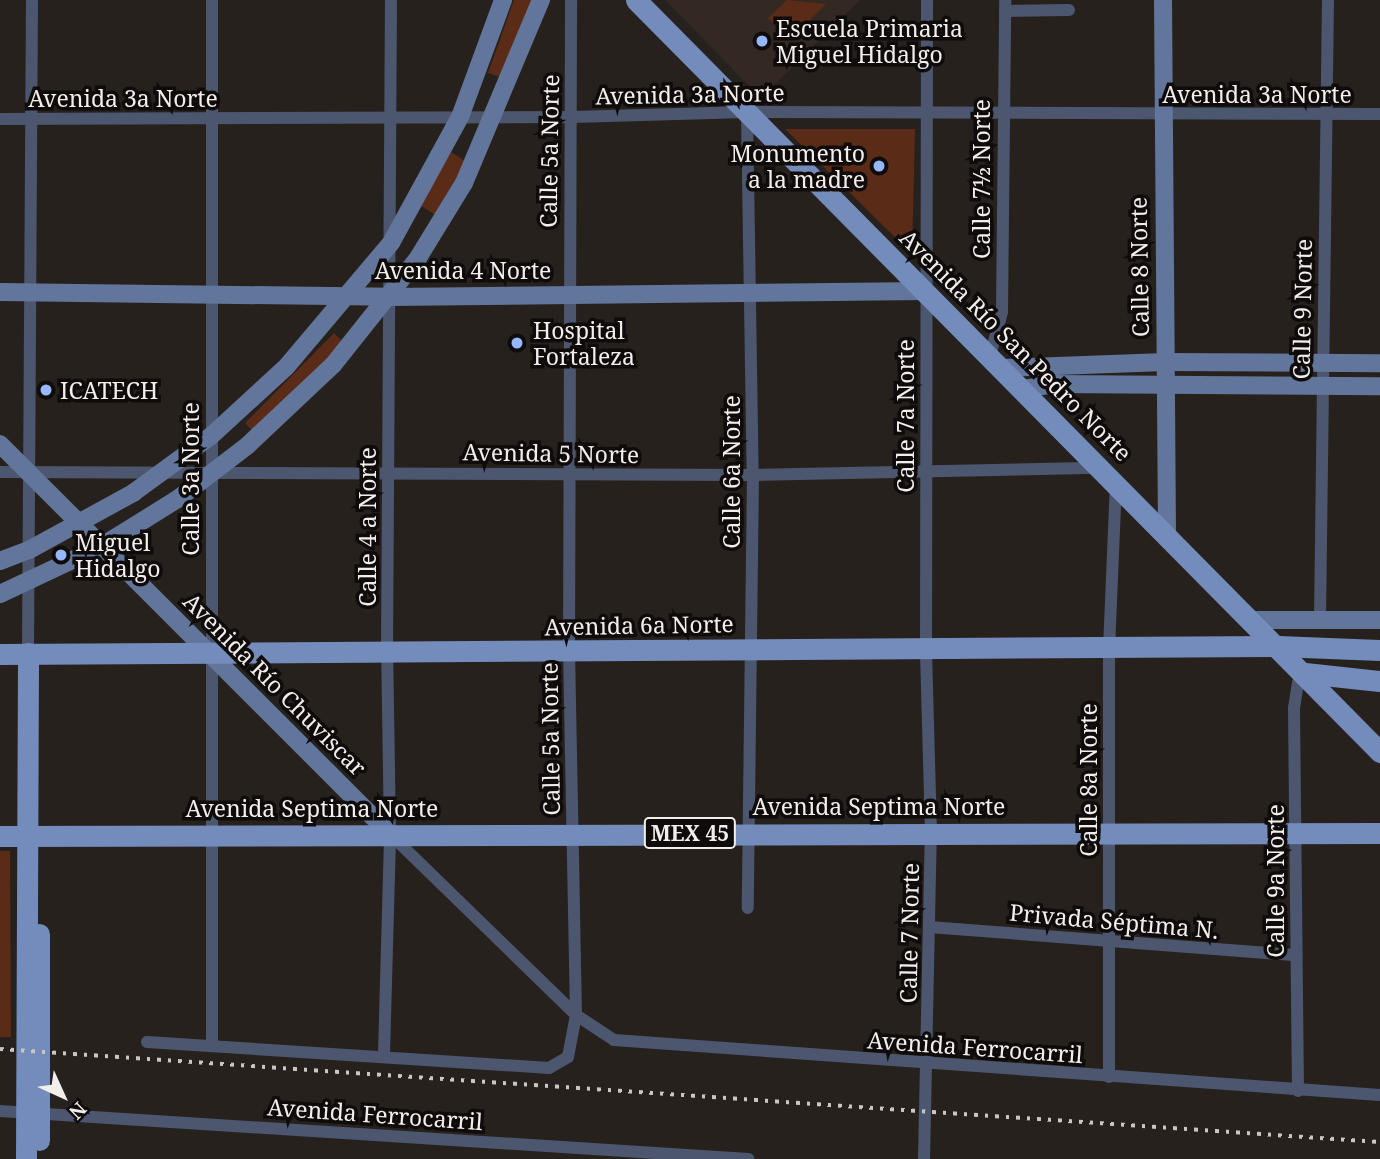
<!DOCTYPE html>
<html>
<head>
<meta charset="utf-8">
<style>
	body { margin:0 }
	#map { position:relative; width:1380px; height:1159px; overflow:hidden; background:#27211e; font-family:"Noto Serif",serif }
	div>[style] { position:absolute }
	.built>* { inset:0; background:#342823 }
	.green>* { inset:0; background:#5a2b16 }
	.street>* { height:12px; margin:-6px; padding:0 6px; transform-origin:6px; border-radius:6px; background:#4c576f }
	.secondary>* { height:18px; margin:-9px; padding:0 9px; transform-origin:9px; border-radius:9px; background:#62759a }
	.primary>* { height:21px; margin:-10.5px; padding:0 10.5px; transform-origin:10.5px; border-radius:10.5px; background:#748cbc }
	.rail>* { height:3.5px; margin-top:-1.75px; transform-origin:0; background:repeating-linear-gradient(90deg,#cac6c4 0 3.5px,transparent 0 10.5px) }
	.dots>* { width:19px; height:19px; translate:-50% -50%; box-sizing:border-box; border:4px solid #0e0b0a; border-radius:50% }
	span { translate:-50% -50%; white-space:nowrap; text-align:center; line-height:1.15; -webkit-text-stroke:7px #0e0b0a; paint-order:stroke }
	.shield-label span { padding:2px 5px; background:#0e0b0a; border:2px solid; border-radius:5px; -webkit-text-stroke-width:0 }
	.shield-label { font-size:21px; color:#f2eeec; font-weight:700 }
	.poi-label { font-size:23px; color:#f2eeec }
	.left { translate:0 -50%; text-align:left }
	.right { translate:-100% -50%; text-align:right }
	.street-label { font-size:23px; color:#f2eeec }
	.north { position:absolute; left:28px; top:1061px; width:70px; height:70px; -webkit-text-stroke:5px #0e0b0a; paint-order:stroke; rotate:135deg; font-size:19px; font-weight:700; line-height:28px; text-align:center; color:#f2eeec }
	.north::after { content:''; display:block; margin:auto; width:24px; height:32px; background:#f2eeec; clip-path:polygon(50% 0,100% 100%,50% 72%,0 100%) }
</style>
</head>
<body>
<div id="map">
	<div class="built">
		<i style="clip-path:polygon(665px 0,860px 0,761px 98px)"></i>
	</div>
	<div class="green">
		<i style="clip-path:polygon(514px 0,532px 0,509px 80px,488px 73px)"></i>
		<i style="clip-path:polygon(787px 0,826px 4px,790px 40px,768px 18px)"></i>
		<i style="clip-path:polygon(785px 129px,915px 129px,912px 254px)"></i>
		<i style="clip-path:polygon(451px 152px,468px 163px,442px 219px,418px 204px)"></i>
		<i style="clip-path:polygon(334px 333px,344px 343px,255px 433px,245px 423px)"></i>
		<i style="clip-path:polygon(0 851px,10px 851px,11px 1037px,0 1037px)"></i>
	</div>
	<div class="street">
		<i style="left:1005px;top:11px;width:64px;rotate:-0.9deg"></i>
		<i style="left:747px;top:112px;width:363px;rotate:89.1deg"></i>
		<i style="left:753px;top:475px;width:433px;rotate:90.7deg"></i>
		<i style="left:0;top:119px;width:572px;rotate:-0.2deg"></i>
		<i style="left:572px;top:117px;width:175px;rotate:-1.6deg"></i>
		<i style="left:747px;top:112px;width:633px;rotate:0.18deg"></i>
		<i style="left:990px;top:356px;width:46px;rotate:-74.7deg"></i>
		<i style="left:1002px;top:312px;width:312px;rotate:-89.4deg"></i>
		<i style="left:0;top:472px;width:753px;rotate:0.23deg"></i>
		<i style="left:753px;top:475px;width:345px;rotate:-1.2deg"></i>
		<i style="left:1320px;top:618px;width:618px;rotate:-89.26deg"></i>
		<i style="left:28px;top:653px;width:653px;rotate:-89.65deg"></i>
		<i style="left:392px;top:836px;width:257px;rotate:44.2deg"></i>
		<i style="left:576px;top:1015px;width:45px;rotate:33.3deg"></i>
		<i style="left:614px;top:1040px;width:768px;rotate:4.11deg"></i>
		<i style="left:929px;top:927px;width:368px;rotate:4.4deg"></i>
		<i style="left:147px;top:1042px;width:403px;rotate:3.7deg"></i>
		<i style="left:549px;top:1068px;width:22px;rotate:-30deg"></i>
		<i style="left:568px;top:1057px;width:43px;rotate:-79.2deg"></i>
		<i style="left:576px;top:1015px;width:362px;rotate:-91.1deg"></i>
		<i style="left:569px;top:653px;width:653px;rotate:-89.82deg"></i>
		<i style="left:212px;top:1042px;width:1042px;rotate:-90deg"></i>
		<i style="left:384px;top:1054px;width:220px;rotate:-88.4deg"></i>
		<i style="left:390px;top:834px;width:182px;rotate:-90.9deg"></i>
		<i style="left:387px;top:652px;width:652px;rotate:-89.65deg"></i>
		<i style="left:1109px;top:1077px;width:428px;rotate:-90deg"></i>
		<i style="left:1109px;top:649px;width:166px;rotate:-87.6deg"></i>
		<i style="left:1298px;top:1091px;width:383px;rotate:-90.6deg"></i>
		<i style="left:1294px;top:708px;width:25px;rotate:-81deg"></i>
		<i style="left:1298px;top:683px;width:12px;rotate:-55deg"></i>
		<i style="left:0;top:1111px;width:750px;rotate:3.67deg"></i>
		<i style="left:924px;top:1159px;width:327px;rotate:-88.8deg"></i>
		<i style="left:931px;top:832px;width:181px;rotate:-91.6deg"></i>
		<i style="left:926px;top:651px;width:651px;rotate:-89.91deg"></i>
	</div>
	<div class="secondary">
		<i style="left:1163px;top:0;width:534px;rotate:89.57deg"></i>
		<i style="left:0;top:292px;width:389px;rotate:0.7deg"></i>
		<i style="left:389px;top:297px;width:536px;rotate:-0.64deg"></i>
		<i style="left:1002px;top:368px;width:163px;rotate:-2.1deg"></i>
		<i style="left:1165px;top:362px;width:215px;rotate:0.3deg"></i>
		<i style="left:1023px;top:389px;width:30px;rotate:-9deg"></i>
		<i style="left:1053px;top:384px;width:327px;rotate:0.4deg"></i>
		<i style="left:0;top:444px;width:552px;rotate:45deg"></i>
		<i style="left:0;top:561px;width:31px;rotate:-21deg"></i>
		<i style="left:29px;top:550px;width:119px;rotate:-28.7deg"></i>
		<i style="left:133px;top:493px;width:97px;rotate:-36.2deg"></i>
		<i style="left:211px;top:436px;width:103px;rotate:-42.6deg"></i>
		<i style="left:287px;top:366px;width:161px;rotate:-49.8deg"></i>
		<i style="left:391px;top:243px;width:144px;rotate:-61.3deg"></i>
		<i style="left:460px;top:117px;width:125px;rotate:-69.8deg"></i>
		<i style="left:0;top:594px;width:113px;rotate:-25.2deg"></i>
		<i style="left:102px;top:546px;width:91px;rotate:-31.9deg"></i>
		<i style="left:179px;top:498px;width:87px;rotate:-37.5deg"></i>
		<i style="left:248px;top:445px;width:117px;rotate:-43.3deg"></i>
		<i style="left:333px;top:365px;width:137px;rotate:-51.5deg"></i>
		<i style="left:418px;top:258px;width:88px;rotate:-58.5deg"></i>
		<i style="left:464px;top:183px;width:199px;rotate:-67.2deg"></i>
		<i style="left:1252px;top:620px;width:128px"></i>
	</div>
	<div class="primary">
		<i style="left:636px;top:0;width:1058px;rotate:45.31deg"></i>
		<i style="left:0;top:654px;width:1278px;rotate:-0.36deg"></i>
		<i style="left:1278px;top:646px;width:102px;rotate:2.2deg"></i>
		<i style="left:1305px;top:673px;width:75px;rotate:6.1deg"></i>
		<i style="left:0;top:836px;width:1380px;rotate:-0.12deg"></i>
		<i style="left:39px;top:934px;width:206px;rotate:90deg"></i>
		<i style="left:26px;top:1159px;width:506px;rotate:-89.77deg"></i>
	</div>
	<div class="rail">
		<i style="left:0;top:1049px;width:1383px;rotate:3.86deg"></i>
	</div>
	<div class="dots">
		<i style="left:762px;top:41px;background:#95b7fd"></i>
		<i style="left:879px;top:166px;background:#95b7fd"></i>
		<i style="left:517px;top:343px;background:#95b7fd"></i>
		<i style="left:46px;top:390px;background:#95b7fd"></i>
		<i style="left:61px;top:555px;background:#95b7fd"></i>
	</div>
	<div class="shield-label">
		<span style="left:690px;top:833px">MEX 45</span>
	</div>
	<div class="poi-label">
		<span class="left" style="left:776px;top:41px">Escuela Primaria<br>Miguel Hidalgo</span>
		<span class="right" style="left:865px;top:166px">Monumento<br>a la madre</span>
		<span class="left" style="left:533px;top:343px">Hospital<br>Fortaleza</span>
		<span class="left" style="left:60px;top:390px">ICATECH</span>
		<span class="left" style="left:75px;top:555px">Miguel<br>Hidalgo</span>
	</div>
	<div class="street-label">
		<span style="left:690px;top:94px;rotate:-1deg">Avenida 3a Norte</span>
		<span style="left:1257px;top:94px">Avenida 3a Norte</span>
		<span style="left:123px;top:98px">Avenida 3a Norte</span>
		<span style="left:549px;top:151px;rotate:-89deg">Calle 5a Norte</span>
		<span style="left:981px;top:179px;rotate:-90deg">Calle 7½ Norte</span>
		<span style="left:1139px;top:267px;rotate:-91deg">Calle 8 Norte</span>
		<span style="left:463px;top:270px">Avenida 4 Norte</span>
		<span style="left:1302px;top:309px;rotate:-89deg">Calle 9 Norte</span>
		<span style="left:1016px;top:345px;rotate:45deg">Avenida Río San Pedro Norte</span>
		<span style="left:905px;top:416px;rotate:-90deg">Calle 7a Norte</span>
		<span style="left:551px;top:453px;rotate:1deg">Avenida 5 Norte</span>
		<span style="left:731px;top:472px;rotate:-90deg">Calle 6a Norte</span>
		<span style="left:190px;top:479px;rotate:-90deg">Calle 3a Norte</span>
		<span style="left:367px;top:527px;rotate:-90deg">Calle 4 a Norte</span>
		<span style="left:639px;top:625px;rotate:-1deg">Avenida 6a Norte</span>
		<span style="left:275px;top:684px;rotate:45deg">Avenida Río Chuviscar</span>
		<span style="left:550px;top:739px;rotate:-91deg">Calle 5a Norte</span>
		<span style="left:1088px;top:780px;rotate:-90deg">Calle 8a Norte</span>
		<span style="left:879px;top:806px">Avenida Septima Norte</span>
		<span style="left:312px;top:808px">Avenida Septima Norte</span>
		<span style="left:1275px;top:881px;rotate:-90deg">Calle 9a Norte</span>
		<span style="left:1114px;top:921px;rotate:5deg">Privada Séptima N.</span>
		<span style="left:909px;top:933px;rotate:-89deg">Calle 7 Norte</span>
		<span style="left:975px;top:1047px;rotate:4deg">Avenida Ferrocarril</span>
		<span style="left:375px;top:1114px;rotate:4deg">Avenida Ferrocarril</span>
	</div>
	<div class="north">N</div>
</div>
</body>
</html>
